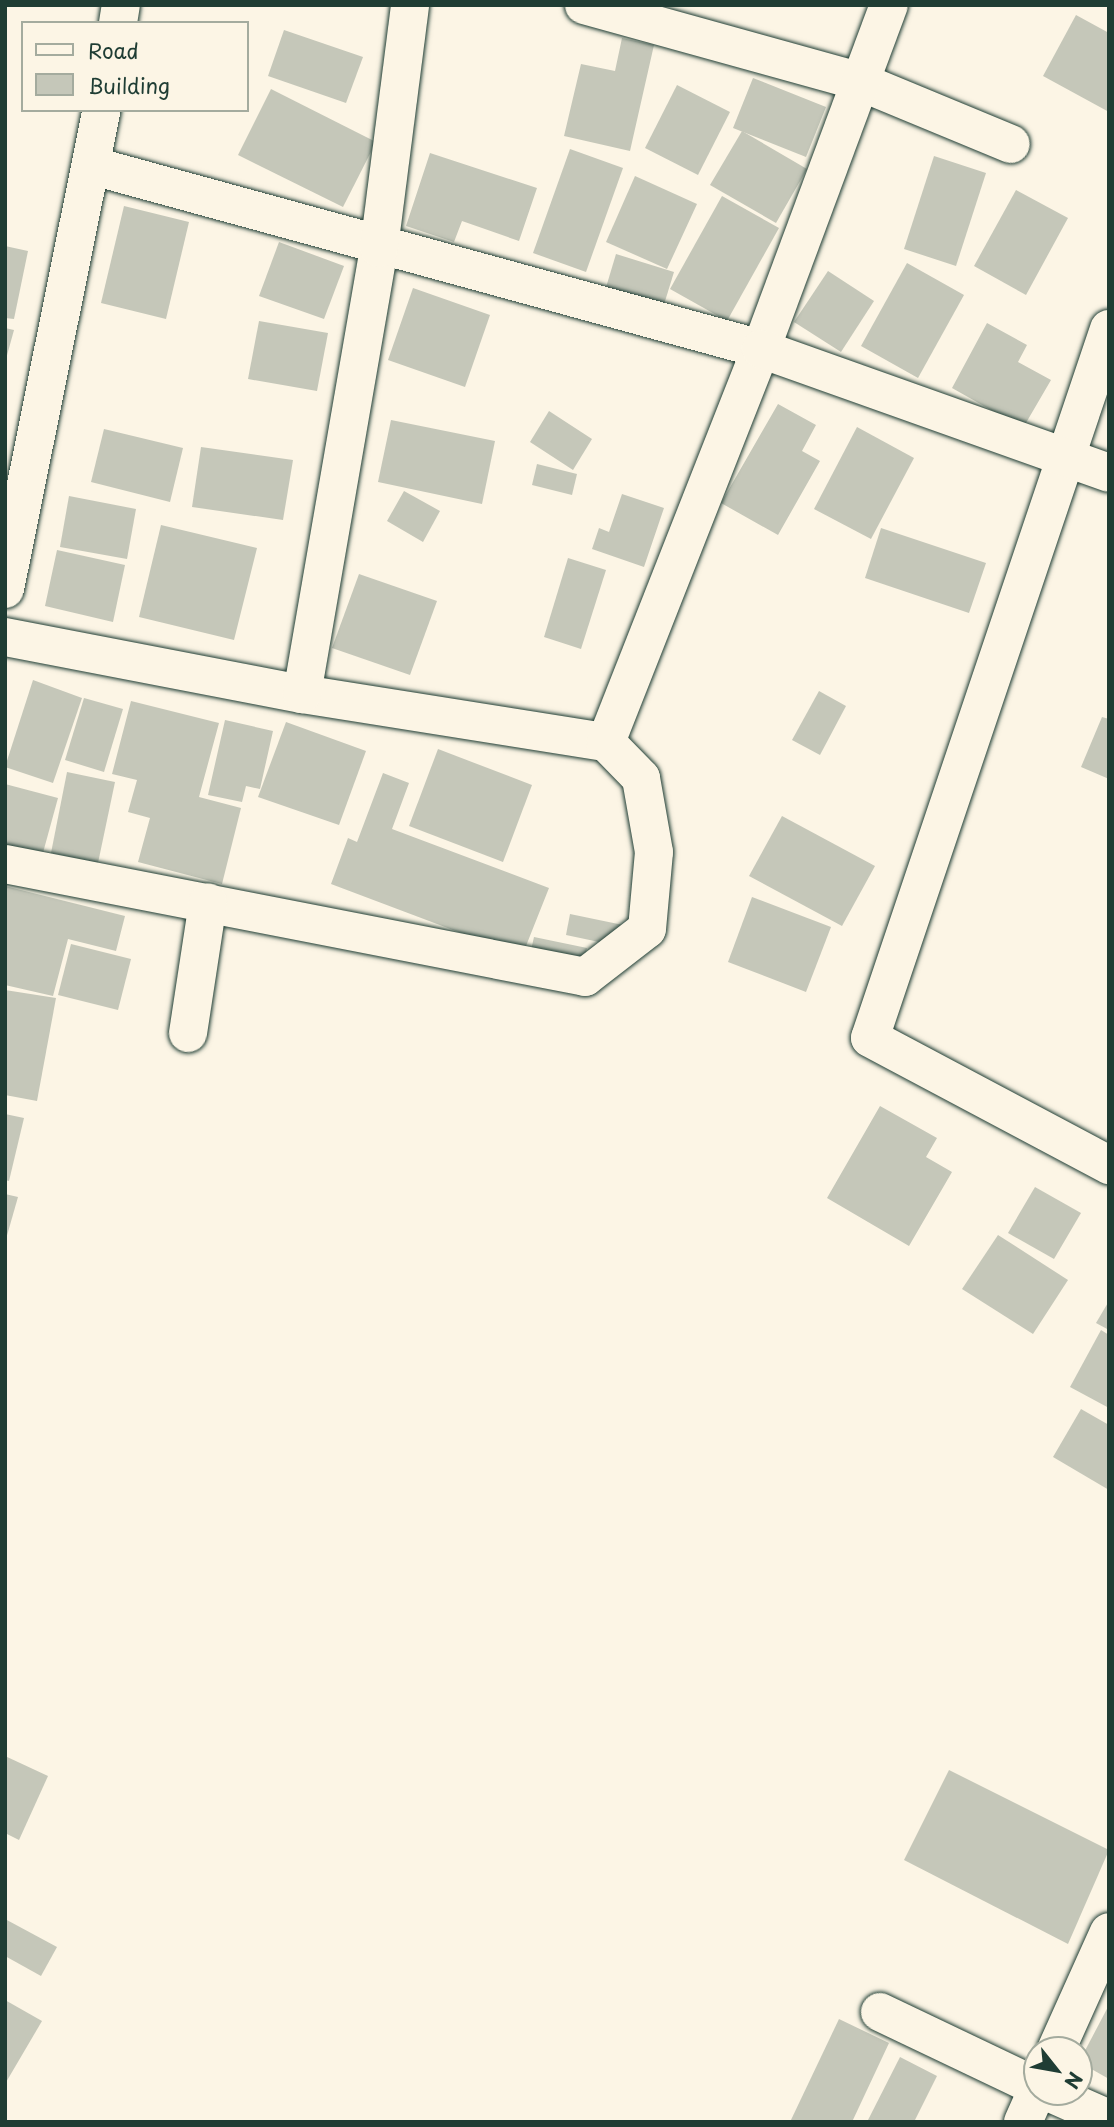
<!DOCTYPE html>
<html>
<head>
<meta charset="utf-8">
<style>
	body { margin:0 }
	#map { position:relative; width:1114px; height:2127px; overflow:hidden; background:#fcf5e5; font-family:"Playpen Sans",sans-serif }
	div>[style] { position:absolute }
	.building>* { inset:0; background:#c5c7b9 }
	.roads { filter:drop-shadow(0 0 2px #1f3d34) drop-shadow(0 0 2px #1f3d34) }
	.minor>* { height:38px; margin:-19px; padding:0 19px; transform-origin:19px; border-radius:19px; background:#fcf5e5 }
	span { translate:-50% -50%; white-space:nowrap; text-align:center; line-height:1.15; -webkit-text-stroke:7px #fcf5e5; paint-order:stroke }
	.frame { position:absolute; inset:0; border:7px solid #1f3d34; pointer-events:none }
	.legend { position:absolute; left:21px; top:21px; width:228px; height:91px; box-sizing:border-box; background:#fcf5e5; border:2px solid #a4ab9e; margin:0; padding:9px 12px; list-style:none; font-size:21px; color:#1f3d34 }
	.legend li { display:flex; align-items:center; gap:14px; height:35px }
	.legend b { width:35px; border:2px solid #a4ab9e }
	.north { position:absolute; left:1023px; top:2036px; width:70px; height:70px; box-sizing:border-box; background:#fcf5e5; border:2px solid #a4ab9e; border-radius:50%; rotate:121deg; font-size:19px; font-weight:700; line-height:28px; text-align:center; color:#1f3d34 }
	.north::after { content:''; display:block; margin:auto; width:24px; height:32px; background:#1f3d34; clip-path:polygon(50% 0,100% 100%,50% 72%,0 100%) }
</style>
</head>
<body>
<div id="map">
	<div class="building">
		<i style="clip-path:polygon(1076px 15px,1109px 33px,1109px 112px,1043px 76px)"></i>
		<i style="clip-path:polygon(284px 30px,363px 57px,346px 103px,268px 76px)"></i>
		<i style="clip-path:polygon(622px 38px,654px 45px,630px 151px,564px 136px,581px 64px,615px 71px)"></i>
		<i style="clip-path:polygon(753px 78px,826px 107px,806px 157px,733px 128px)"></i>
		<i style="clip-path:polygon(677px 85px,730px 112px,698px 175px,645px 148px)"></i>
		<i style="clip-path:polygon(271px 89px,376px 142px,343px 207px,238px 155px)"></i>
		<i style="clip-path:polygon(742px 131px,807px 169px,776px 223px,710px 185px)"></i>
		<i style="clip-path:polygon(570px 149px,623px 168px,586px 272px,533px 253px)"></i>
		<i style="clip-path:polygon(430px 153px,537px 188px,519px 241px,462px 221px,454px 242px,406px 226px)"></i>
		<i style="clip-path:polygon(934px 156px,986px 173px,956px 266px,904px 249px)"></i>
		<i style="clip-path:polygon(635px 176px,697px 204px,667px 269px,606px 242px)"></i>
		<i style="clip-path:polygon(1016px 190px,1068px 218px,1026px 295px,974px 266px)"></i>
		<i style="clip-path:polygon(722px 196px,779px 228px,727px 321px,670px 289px)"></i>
		<i style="clip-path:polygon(124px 206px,189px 222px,166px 319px,101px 303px)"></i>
		<i style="clip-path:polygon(279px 242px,344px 266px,324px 319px,259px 296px)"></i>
		<i style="clip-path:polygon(5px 246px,28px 251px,14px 319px,5px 318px)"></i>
		<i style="clip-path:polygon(616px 254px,674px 272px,662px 311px,604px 294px)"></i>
		<i style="clip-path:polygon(907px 263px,964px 295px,918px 378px,861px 346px)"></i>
		<i style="clip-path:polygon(828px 271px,874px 301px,841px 352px,794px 322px)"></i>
		<i style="clip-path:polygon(413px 288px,490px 315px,465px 387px,388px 360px)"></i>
		<i style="clip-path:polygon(259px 321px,328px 333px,317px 391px,248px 379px)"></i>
		<i style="clip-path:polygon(987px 323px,1027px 345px,1018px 362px,1051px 380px,1023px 428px,952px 388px)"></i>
		<i style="clip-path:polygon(5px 328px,14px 330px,6px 359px,5px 359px)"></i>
		<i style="clip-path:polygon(778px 404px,816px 425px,802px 451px,820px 461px,778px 535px,721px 503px)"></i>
		<i style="clip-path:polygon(549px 411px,592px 439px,573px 470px,530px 442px)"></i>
		<i style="clip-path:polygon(391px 420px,495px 441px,482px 504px,378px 482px)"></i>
		<i style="clip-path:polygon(857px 427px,914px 458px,871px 539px,814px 509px)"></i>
		<i style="clip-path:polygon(104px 429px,183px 448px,170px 502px,91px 482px)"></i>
		<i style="clip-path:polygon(201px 447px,293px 460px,283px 520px,192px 507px)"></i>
		<i style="clip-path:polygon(537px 464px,577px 474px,572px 495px,532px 485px)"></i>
		<i style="clip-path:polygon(404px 491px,440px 511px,423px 542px,387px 521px)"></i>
		<i style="clip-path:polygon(622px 494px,664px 508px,644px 567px,592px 549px,599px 528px,609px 532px)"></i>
		<i style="clip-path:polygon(69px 496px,136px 509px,127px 559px,60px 547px)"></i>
		<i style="clip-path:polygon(161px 525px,257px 548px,234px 640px,139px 617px)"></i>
		<i style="clip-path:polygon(881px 528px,986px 563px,969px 613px,865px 578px)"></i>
		<i style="clip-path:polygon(57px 550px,125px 565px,113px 622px,45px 606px)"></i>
		<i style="clip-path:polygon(568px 558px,606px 570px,581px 649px,544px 637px)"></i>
		<i style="clip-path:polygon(359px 574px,437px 601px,410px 675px,332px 648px)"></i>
		<i style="clip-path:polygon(33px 680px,82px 698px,53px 783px,5px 767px)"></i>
		<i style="clip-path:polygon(819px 691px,846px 706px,820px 755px,792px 740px)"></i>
		<i style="clip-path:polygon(84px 698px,123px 709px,104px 772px,65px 760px)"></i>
		<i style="clip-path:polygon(131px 701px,219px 723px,199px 797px,241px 808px,222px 884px,138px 862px,150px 818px,128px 812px,137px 780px,112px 774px)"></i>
		<i style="clip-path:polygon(1102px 717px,1109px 719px,1109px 779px,1081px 767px)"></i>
		<i style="clip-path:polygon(225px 720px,273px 731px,260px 789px,246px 786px,242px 802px,208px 795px)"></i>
		<i style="clip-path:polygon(286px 722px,366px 751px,339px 825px,258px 797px)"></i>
		<i style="clip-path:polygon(438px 749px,532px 785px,503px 862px,409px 826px)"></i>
		<i style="clip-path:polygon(67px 772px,115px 782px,98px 863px,51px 853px)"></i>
		<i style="clip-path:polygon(383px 773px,409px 783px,392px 829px,549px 888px,522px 956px,331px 884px,348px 838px,357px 842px)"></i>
		<i style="clip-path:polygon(5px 784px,58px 798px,41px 860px,5px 851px)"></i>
		<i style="clip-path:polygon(782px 816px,875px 866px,842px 926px,749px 876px)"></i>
		<i style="clip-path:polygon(5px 886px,125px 916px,116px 951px,68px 939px,53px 996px,5px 985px)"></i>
		<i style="clip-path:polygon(752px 897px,831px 927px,806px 992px,728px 962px)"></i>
		<i style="clip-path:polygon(570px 914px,623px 925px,618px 946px,566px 935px)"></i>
		<i style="clip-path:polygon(534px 937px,587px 948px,582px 970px,529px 959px)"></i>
		<i style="clip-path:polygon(71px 944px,131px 959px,118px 1010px,58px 995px)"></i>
		<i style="clip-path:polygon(5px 990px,56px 998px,37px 1101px,5px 1095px)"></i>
		<i style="clip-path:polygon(880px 1106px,937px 1138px,926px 1157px,952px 1172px,909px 1246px,827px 1198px)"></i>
		<i style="clip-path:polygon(5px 1114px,24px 1118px,9px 1181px,5px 1180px)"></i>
		<i style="clip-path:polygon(1035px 1187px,1081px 1213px,1054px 1259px,1008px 1233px)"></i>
		<i style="clip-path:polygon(5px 1194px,18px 1197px,6px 1239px,5px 1238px)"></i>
		<i style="clip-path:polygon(998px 1235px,1068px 1280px,1033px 1334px,962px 1289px)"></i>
		<i style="clip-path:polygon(1109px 1301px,1109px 1330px,1096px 1323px)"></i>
		<i style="clip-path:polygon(1101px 1330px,1109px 1335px,1109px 1408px,1070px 1387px)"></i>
		<i style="clip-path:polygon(1081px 1409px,1109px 1425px,1109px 1490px,1053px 1457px)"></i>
		<i style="clip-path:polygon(5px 1756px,48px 1776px,19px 1840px,5px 1833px)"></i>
		<i style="clip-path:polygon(949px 1770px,1109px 1850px,1068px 1944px,904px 1860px)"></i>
		<i style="clip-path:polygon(5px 1919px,57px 1947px,41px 1976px,5px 1956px)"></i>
		<i style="clip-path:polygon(5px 2000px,42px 2021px,5px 2084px)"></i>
		<i style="clip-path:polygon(1109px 2005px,1109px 2079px,1079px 2062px)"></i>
		<i style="clip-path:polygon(839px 2019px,889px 2043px,852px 2122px,790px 2122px)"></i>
		<i style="clip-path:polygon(900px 2057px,937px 2076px,914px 2122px,867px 2122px)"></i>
	</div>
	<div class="roads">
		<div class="minor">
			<i style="left:584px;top:5px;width:288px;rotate:15.5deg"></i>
			<i style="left:861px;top:82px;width:162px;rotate:22.5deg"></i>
			<i style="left:118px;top:23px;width:18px;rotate:-81deg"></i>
			<i style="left:93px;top:166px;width:693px;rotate:15.32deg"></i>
			<i style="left:761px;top:349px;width:367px;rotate:-69.6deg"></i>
			<i style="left:1109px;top:329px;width:748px;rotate:108.63deg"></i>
			<i style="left:870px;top:1038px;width:271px;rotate:28deg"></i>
			<i style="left:5px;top:589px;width:489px;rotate:-78.6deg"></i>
			<i style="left:5px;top:637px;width:302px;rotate:10.9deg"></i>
			<i style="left:302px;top:694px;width:308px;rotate:9deg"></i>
			<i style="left:606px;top:742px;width:422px;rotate:-68.5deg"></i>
			<i style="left:761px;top:349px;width:369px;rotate:19.6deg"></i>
			<i style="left:302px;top:694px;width:453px;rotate:-80.2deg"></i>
			<i style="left:379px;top:248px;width:245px;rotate:-82.7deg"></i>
			<i style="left:5px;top:864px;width:591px;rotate:11.02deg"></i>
			<i style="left:585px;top:977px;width:78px;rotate:-37.7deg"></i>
			<i style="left:647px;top:929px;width:77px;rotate:-84.8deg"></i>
			<i style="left:654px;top:852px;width:75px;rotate:-100deg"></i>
			<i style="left:641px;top:778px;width:50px;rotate:-134.2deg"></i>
			<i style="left:188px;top:1033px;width:132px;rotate:-81.3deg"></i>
			<i style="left:880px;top:2012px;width:174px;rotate:25.5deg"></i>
			<i style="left:1056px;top:2050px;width:129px;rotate:-65.8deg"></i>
			<i style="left:1048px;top:2092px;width:67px;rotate:23.9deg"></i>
			<i style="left:1023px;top:2122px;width:34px;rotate:-66deg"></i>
		</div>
	</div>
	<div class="frame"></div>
	<ul class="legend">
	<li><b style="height:9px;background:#fcf5e5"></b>Road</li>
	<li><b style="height:19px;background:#c5c7b9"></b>Building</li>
	</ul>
	<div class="north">N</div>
</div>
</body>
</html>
